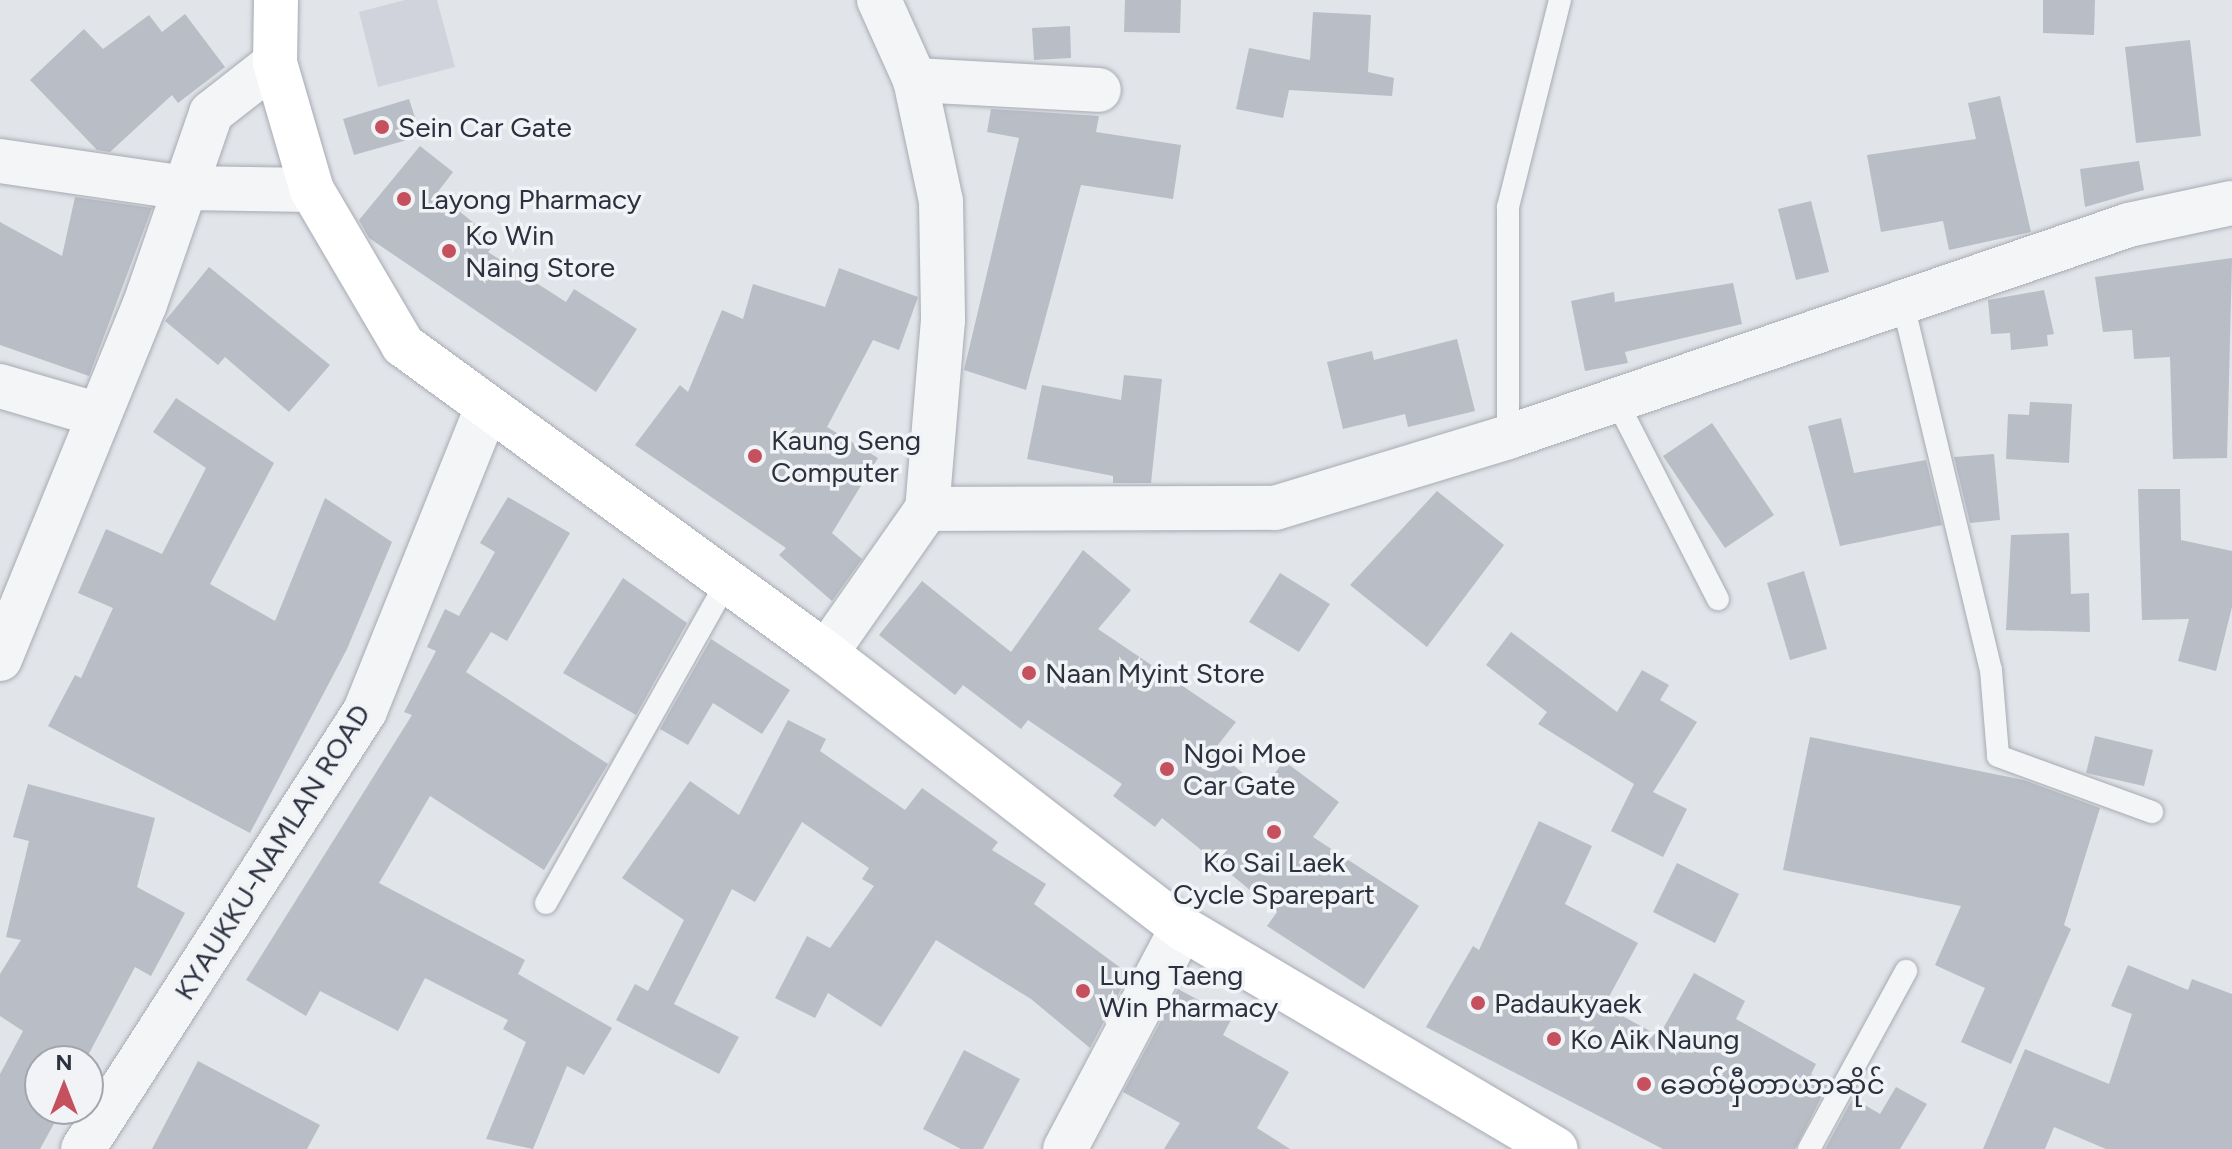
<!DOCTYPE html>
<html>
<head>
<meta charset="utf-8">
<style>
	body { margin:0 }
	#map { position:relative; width:2232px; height:1149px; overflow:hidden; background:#e1e4e9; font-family:Figtree,"Noto Sans Myanmar",sans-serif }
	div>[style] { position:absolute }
	.built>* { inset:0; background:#d0d3db }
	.building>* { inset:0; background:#b9bdc5 }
	.roads { filter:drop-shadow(0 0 2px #a7abb3) drop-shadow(0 0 2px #a7abb3) }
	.service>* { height:22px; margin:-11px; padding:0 11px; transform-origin:11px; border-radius:11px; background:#f4f5f7 }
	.minor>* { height:44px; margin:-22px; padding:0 22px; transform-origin:22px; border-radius:22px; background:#f4f5f7 }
	.tertiary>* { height:44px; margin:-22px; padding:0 22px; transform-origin:22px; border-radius:22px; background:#f4f5f7 }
	.trunk>* { height:44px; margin:-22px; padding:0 22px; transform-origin:22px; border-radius:22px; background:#fff }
	.dots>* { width:22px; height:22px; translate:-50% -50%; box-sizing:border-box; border:4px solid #f1f3f6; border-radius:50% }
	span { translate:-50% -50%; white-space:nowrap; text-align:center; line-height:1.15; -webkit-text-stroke:7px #f1f3f6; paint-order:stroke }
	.poi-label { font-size:28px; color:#2b313f }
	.left { translate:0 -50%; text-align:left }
	.street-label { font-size:28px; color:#2b313f }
	.north { position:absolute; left:24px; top:1045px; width:80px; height:80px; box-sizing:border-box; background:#f1f3f6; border:2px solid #a2a5ad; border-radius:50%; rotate:0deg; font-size:22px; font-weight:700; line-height:32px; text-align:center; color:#2b313f }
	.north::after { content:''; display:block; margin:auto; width:28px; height:36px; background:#c4515d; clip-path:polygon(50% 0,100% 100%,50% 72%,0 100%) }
</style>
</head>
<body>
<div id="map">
	<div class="built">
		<i style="clip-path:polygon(405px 0,437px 0,455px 67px,378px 87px,359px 12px)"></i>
	</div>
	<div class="building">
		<i style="clip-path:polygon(1125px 0,1181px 0,1180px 33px,1124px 32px)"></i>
		<i style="clip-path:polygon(2043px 0,2095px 0,2094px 35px,2043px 33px)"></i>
		<i style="clip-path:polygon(1313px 12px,1371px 15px,1368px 72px,1394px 78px,1392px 96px,1289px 90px,1283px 118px,1236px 109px,1249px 48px,1310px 60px)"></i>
		<i style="clip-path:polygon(185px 14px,225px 67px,178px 103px,172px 95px,110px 152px,97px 150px,30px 80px,84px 29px,103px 49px,149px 15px,162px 32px)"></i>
		<i style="clip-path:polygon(1070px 26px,1071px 58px,1034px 60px,1032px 28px)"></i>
		<i style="clip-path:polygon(2190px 40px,2201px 136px,2136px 143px,2125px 47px)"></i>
		<i style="clip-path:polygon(2000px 96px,2031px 232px,1949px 250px,1943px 221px,1881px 232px,1867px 155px,1976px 139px,1968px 103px)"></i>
		<i style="clip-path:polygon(409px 99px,421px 136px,354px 155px,343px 119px)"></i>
		<i style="clip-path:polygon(991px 109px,1099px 116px,1096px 132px,1181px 145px,1173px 199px,1081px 185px,1026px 390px,964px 370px,1019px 138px,987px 132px)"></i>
		<i style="clip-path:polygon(420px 146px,453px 172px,437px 193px,497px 242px,488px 252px,566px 302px,574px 289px,637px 329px,596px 392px,369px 238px,359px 220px)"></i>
		<i style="clip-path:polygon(2139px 161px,2144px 190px,2085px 207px,2080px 169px)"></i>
		<i style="clip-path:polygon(75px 197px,152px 208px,89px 376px,0 345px,0 222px,62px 256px)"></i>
		<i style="clip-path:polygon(1811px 201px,1829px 272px,1796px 280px,1778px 209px)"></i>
		<i style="clip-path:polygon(2232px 258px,2227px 458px,2173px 459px,2170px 357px,2134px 359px,2132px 330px,2103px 332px,2095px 277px)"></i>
		<i style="clip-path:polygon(209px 267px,330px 365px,289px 412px,225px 357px,218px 365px,165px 321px)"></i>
		<i style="clip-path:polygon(839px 268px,918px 297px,899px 350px,873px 340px,827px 427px,878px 458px,832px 533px,862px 559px,832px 601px,779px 555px,786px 548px,635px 445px,680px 385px,688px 392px,722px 310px,743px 319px,753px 284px,825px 307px)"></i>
		<i style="clip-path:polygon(1733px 283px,1742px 324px,1625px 352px,1628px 363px,1585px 371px,1571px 301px,1614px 292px,1615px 302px)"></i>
		<i style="clip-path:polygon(2044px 290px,2054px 334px,2047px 335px,2048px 346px,2011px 350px,2010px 333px,1991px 334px,1988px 300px)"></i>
		<i style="clip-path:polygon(1457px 339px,1475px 411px,1408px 427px,1405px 414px,1343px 429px,1327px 362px,1372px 351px,1374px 360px)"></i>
		<i style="clip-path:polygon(1124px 375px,1162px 379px,1151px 483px,1113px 483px,1113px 476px,1027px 459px,1042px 385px,1121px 400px)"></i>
		<i style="clip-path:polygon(176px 398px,274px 463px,210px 584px,275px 621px,325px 498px,392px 542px,347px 649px,250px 833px,48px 726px,75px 675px,81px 678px,113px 608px,78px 593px,106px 529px,162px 554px,206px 468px,153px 432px)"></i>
		<i style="clip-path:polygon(2030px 402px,2072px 404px,2069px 463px,2006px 459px,2008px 414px,2029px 415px)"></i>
		<i style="clip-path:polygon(1841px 418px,1854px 473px,1926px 460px,1942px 525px,1840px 546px,1808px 426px)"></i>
		<i style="clip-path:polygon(1712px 423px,1774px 515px,1725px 548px,1663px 456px)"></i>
		<i style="clip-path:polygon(1994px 454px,2000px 520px,1970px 523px,1954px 457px)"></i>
		<i style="clip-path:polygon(2138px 489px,2180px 489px,2181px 540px,2232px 551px,2232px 607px,2216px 671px,2178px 661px,2189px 619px,2142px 620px)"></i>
		<i style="clip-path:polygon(1437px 491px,1504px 545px,1427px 647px,1350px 585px)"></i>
		<i style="clip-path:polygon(508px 497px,570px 533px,507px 641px,491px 632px,466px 672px,608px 764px,544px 870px,430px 796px,379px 883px,525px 960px,518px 974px,612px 1028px,584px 1075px,567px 1066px,533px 1149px,486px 1139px,526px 1042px,503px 1029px,508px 1020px,425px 978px,398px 1031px,320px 991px,306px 1016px,246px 980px,412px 715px,404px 712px,436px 651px,427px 647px,445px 609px,459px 616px,495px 552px,480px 543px)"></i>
		<i style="clip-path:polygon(2069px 533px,2071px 594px,2089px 593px,2090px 632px,2006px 630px,2011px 535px)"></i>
		<i style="clip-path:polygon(1083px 550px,1131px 590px,1098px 629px,1236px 722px,1214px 750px,1263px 789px,1284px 761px,1339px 802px,1313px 837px,1419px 906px,1364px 989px,1267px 926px,1277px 912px,1162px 818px,1155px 827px,1113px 796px,1122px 784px,1028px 720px,1021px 729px,963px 685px,955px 695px,879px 635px,922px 581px,1011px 652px)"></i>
		<i style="clip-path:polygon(1804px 571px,1827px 649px,1790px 660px,1767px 583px)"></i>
		<i style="clip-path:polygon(1280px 573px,1330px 604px,1299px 652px,1249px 622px)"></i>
		<i style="clip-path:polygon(623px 578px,687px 623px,636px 715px,563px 673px)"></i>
		<i style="clip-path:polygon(1511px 632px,1617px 712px,1642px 670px,1669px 685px,1660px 700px,1697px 722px,1653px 792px,1687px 809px,1663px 857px,1611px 831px,1634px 784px,1538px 724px,1547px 712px,1486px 665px)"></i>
		<i style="clip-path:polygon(711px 639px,790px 690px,762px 734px,713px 703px,688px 745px,660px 729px)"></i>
		<i style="clip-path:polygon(788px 720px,826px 739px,820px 751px,905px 810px,922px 788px,998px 842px,992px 850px,1046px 884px,1034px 904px,1129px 974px,1090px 1048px,1031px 999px,936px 940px,881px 1027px,828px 993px,815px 1018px,775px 998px,807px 936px,830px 948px,874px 886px,862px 879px,869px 868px,802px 822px,755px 902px,732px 889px,674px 1004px,739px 1037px,719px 1074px,616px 1020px,635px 984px,648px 991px,684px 920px,622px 878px,690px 781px,739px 815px)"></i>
		<i style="clip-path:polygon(2095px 736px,2153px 750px,2144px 786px,2086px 773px)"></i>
		<i style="clip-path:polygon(1810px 737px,2024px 780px,2100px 808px,2064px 925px,2071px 929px,2011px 1064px,1961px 1042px,1985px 988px,1935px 965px,1961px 906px,1783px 870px)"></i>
		<i style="clip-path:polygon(28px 784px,155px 818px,137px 887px,185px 913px,151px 976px,135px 967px,85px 1061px,40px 1061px,40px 1109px,62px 1109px,40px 1149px,0 1149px,0 1074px,23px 1031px,0 1016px,0 974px,21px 940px,6px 937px,29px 841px,13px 837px)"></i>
		<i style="clip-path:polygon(1539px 821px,1592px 846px,1565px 904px,1638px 943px,1604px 1006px,1659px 1036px,1694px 973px,1745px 1001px,1736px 1019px,1816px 1064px,1811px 1074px,1828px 1084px,1795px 1149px,1663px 1149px,1426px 1027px,1473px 946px,1479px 950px)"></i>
		<i style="clip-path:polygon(1677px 863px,1739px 894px,1715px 943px,1653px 912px)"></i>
		<i style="clip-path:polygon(2128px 965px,2188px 990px,2192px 979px,2232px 994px,2232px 1149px,2106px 1149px,2054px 1127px,2045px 1149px,1983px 1149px,2025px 1049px,2109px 1084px,2132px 1014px,2111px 1006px)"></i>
		<i style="clip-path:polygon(1178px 989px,1232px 1018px,1223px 1035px,1289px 1072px,1257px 1128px,1290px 1149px,1164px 1149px,1180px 1123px,1123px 1092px)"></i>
		<i style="clip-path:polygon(964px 1050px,1020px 1079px,983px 1149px,961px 1149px,923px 1129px)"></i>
		<i style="clip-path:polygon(198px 1061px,320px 1125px,307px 1149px,152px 1149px)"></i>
		<i style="clip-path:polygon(1896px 1087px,1927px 1104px,1900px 1149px,1825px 1149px,1853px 1098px,1880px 1114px)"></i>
	</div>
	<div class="roads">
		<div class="service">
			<i style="left:1903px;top:304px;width:376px;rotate:76.5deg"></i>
			<i style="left:1991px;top:670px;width:86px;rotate:85.3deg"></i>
			<i style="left:1998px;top:756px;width:164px;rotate:20deg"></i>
			<i style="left:1615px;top:398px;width:226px;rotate:62.9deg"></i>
			<i style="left:1508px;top:437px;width:230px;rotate:-90deg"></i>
			<i style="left:1508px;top:207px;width:213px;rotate:-75.9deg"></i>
			<i style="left:546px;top:903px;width:367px;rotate:-60.6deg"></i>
			<i style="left:1809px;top:1149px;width:203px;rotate:-61.4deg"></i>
		</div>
		<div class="minor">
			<i style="left:879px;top:0;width:88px;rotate:65.8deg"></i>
			<i style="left:915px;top:80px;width:124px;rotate:77.9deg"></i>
			<i style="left:941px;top:201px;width:119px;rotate:89deg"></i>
			<i style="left:943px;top:320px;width:190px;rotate:94.8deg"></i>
			<i style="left:915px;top:80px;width:184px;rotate:3.1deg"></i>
			<i style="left:0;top:161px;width:187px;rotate:8.3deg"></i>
			<i style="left:185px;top:188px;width:127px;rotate:0.9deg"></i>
			<i style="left:0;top:386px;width:100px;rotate:16.3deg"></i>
			<i style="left:826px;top:653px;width:176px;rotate:-55deg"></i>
			<i style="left:927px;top:509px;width:348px;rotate:-0.2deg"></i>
			<i style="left:1275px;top:508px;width:244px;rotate:-16.9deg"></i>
			<i style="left:1508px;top:437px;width:656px;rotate:-18.85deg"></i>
			<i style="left:2129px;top:225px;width:105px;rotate:-12.1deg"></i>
			<i style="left:0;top:659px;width:383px;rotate:-67.8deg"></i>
			<i style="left:145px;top:304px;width:202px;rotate:-70.9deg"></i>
			<i style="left:211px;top:113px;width:81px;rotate:-38deg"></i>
			<i style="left:1065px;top:1149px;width:250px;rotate:-62.1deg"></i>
		</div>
		<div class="tertiary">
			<i style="left:83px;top:1149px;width:521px;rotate:-57.23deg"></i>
			<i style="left:365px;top:711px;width:327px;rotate:-68.1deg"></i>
		</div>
		<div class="trunk">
			<i style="left:276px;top:0;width:63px;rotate:90.9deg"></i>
			<i style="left:275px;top:63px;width:132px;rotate:73.8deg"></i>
			<i style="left:312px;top:190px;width:180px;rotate:59.6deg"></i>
			<i style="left:403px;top:345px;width:523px;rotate:36.06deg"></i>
			<i style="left:826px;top:653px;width:450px;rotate:37.7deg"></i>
			<i style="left:1182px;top:928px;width:434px;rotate:30.6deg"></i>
		</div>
	</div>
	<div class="dots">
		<i style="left:382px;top:127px;background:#c4515d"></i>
		<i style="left:404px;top:199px;background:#c4515d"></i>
		<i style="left:449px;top:251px;background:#c4515d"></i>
		<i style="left:755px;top:456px;background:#c4515d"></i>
		<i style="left:1029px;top:673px;background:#c4515d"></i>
		<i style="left:1167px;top:769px;background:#c4515d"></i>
		<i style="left:1274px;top:832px;background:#c4515d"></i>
		<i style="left:1083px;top:991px;background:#c4515d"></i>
		<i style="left:1478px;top:1003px;background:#c4515d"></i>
		<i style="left:1554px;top:1039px;background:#c4515d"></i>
		<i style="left:1644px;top:1084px;background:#c4515d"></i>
	</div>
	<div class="poi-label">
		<span class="left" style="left:398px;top:127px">Sein Car Gate</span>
		<span class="left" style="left:420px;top:199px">Layong Pharmacy</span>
		<span class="left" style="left:465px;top:251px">Ko Win<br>Naing Store</span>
		<span class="left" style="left:771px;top:456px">Kaung Seng<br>Computer</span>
		<span class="left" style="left:1045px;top:673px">Naan Myint Store</span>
		<span class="left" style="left:1183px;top:769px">Ngoi Moe<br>Car Gate</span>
		<span style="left:1274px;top:878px">Ko Sai Laek<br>Cycle Sparepart</span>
		<span class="left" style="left:1099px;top:991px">Lung Taeng<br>Win Pharmacy</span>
		<span class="left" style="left:1494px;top:1003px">Padaukyaek</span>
		<span class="left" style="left:1570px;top:1039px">Ko Aik Naung</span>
		<span class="left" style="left:1660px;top:1084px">ခေတ်မှီတာယာဆိုင်</span>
	</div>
	<div class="street-label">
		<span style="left:272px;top:852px;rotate:-58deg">KYAUKKU-NAMLAN ROAD</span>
	</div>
	<div class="north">N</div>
</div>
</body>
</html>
